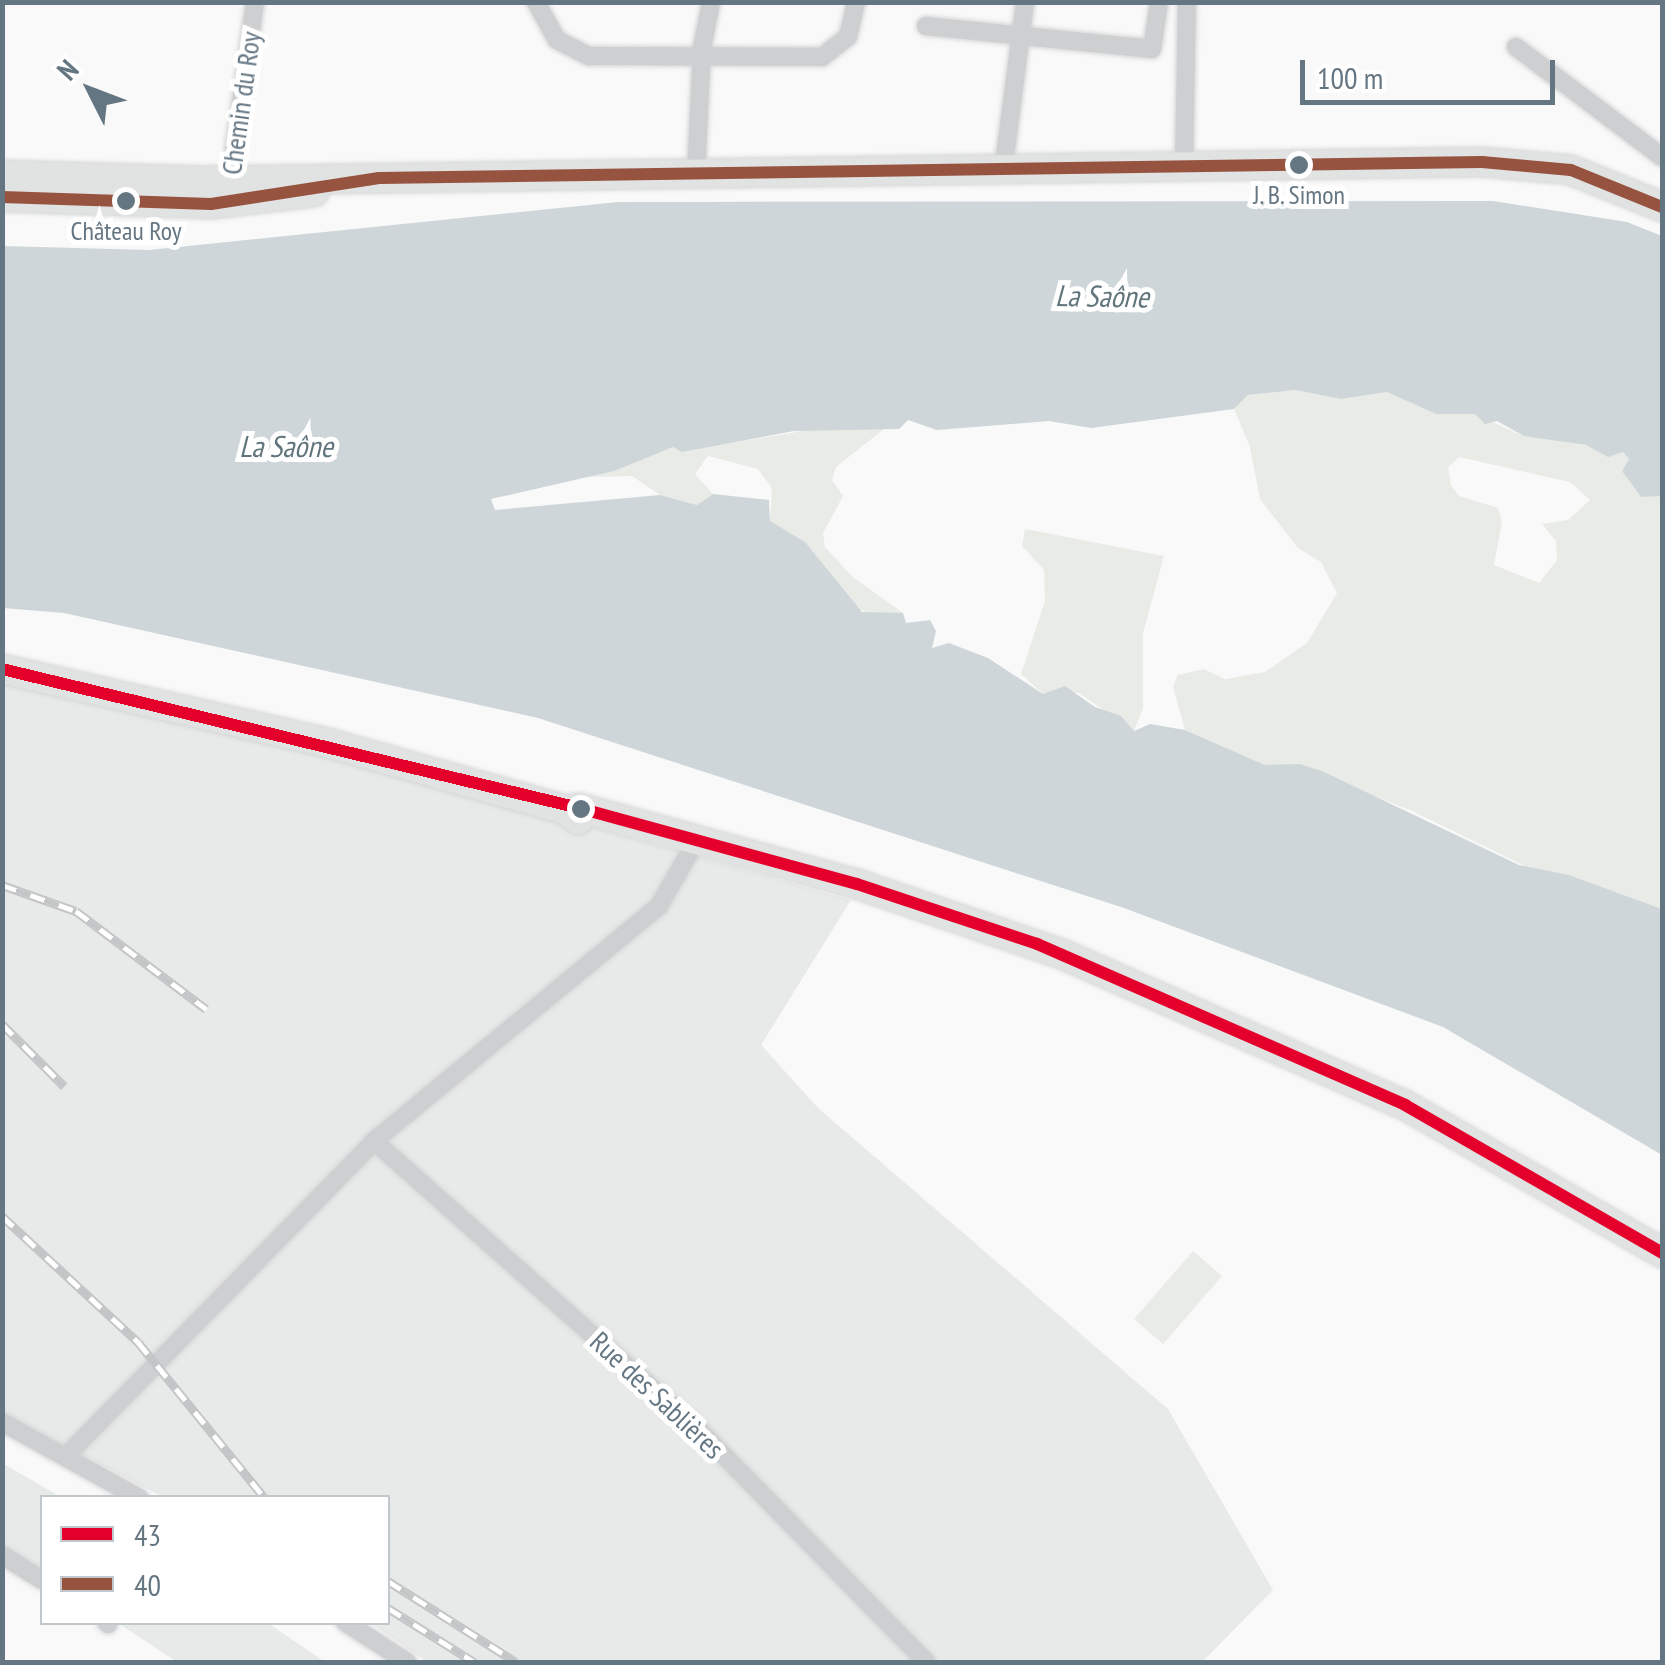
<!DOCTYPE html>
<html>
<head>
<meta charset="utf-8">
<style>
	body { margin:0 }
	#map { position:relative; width:1665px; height:1665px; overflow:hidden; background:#f9f9f9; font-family:"PT Sans Narrow",sans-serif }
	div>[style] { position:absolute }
	.built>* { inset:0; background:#e8e9e9 }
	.green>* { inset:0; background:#e8ebe6 }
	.water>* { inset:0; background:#ced6d9 }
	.roads { filter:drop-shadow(0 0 2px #d5d6d7) drop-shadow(0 0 2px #d5d6d7) }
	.minor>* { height:18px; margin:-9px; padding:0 9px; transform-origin:9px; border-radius:9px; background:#cecfd0 }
	.primary>* { height:28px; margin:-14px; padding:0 14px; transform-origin:14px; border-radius:14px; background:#e1e2e2 }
	.rail>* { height:9px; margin-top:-4.5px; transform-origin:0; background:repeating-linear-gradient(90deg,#fff 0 15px,#c3c5c6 0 30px); box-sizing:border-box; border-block:2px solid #c3c5c6 }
	.bus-1>* { height:12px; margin:-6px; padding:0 6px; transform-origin:6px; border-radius:6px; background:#e4002b }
	.bus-2>* { height:12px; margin:-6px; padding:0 6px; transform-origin:6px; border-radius:6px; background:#965340 }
	.dots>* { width:28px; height:28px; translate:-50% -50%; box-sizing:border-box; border:5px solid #fff; border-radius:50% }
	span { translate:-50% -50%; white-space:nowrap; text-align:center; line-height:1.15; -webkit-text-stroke:10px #fff; paint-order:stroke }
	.bus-label { font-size:26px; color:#657683 }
	.street-label { font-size:28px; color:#657683 }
	.water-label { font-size:30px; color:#60757c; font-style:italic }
	.frame { position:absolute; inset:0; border:5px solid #657683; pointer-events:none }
	.legend { position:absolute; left:40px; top:1495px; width:350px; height:130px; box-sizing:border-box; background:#fff; border:2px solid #c1c8cd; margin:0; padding:12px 18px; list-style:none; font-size:30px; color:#657683 }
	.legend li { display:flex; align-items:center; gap:20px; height:50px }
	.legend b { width:50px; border:2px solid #c1c8cd }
	.north { position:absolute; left:40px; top:40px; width:100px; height:100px; -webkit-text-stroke:8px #fff; paint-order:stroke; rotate:312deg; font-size:28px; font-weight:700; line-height:40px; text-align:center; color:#657683 }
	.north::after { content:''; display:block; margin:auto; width:35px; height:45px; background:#657683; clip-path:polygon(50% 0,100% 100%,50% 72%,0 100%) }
	.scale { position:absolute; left:1300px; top:60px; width:255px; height:45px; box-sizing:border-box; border:5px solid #657683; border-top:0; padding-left:12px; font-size:30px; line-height:35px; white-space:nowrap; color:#657683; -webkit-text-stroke:8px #fff; paint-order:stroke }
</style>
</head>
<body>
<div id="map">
	<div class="built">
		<i style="clip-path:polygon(2px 677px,194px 715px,851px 900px,761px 1045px,819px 1109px,1168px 1409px,1273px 1590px,1202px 1662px,427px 1662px,371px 1623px,388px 1622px,388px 1498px,163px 1497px,3px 1414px)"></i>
		<i style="clip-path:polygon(2px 1463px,61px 1497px,42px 1498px,42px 1572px,3px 1546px)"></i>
		<i style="clip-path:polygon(118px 1623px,268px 1623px,325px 1662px,177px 1662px)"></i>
	</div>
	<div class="green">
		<i style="clip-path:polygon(evenodd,1295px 390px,1341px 399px,1387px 392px,1436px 414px,1475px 414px,1519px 434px,1623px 452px,1629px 459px,1622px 471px,1641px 497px,1662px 495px,1662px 909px,1569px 875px,1535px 871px,1410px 810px,1346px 785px,1265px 765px,1185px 730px,1173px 687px,1178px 675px,1204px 669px,1225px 679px,1265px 672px,1307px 643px,1337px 593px,1321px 562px,1298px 548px,1260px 499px,1250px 447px,1234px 409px,1248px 395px,1295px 390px,1459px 457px,1570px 482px,1590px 500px,1568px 520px,1542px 524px,1556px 541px,1557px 560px,1539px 583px,1494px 565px,1502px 522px,1498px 508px,1459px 496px,1451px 485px,1448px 467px,1459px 457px)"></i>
		<i style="clip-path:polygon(833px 426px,884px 429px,836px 467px,832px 480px,843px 496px,823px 533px,825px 547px,853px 577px,903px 613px,869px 614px,856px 607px,814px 553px,770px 521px,772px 488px,758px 469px,708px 456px,695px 474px,713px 494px,697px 505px,660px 495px,632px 476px,588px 477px,673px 447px,682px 451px)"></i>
		<i style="clip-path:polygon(1025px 529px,1164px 556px,1143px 633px,1143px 708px,1134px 731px,1079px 693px,1043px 694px,1021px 674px,1045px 601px,1044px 570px,1022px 546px)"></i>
		<i style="clip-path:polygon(1193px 1251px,1222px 1276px,1163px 1344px,1134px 1319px)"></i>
	</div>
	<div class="water">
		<i style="clip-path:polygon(1493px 201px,1627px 222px,1662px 236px,1662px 496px,1641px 497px,1622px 471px,1629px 459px,1623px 452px,1608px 457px,1586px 445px,1524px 436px,1497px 421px,1485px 424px,1475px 414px,1436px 414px,1387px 392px,1341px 399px,1295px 390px,1248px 395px,1234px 409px,1091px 428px,1049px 421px,937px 430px,908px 420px,899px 429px,794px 431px,682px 452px,673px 447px,614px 471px,491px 499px,495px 510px,660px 495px,697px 505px,713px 494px,769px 500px,770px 521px,805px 542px,862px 612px,903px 613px,906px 623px,930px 620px,936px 631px,932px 648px,949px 643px,988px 658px,1043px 694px,1065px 686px,1095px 707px,1121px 716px,1134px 731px,1150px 724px,1185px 730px,1265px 765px,1300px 764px,1324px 772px,1519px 865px,1569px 875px,1662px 909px,1662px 1155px,1443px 1027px,1124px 908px,538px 718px,64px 613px,3px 608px,3px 246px,149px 250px,618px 202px)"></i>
	</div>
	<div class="roads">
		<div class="minor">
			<i style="left:536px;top:2px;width:43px;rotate:61.1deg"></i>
			<i style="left:557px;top:40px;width:36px;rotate:27deg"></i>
			<i style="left:589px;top:56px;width:233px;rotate:0.2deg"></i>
			<i style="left:822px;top:57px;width:33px;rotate:-38deg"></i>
			<i style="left:848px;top:37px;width:36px;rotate:-77deg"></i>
			<i style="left:926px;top:26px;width:227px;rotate:5.8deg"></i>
			<i style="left:1152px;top:49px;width:48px;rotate:-81.5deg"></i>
			<i style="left:1516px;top:47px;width:183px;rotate:37deg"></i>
			<i style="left:1184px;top:167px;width:165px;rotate:-89deg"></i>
			<i style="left:1003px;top:172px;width:171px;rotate:-82.6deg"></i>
			<i style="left:696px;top:175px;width:127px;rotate:-87.3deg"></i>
			<i style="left:702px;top:48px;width:47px;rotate:-78.9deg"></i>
			<i style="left:229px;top:187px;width:187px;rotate:-82deg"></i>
			<i style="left:374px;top:1141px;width:433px;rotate:41.6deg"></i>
			<i style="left:698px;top:1429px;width:326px;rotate:45.6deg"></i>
			<i style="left:2px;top:1422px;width:157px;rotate:29deg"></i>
			<i style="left:68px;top:1454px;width:438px;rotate:-45.6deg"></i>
			<i style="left:374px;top:1141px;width:369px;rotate:-39.5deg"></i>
			<i style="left:659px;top:906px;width:73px;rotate:-60.3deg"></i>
			<i style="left:2px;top:1555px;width:47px;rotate:32deg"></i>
			<i style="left:106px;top:1622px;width:3px;rotate:45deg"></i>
			<i style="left:345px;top:1622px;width:74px;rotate:32.8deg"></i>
		</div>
		<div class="primary">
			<i style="left:2px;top:175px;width:197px;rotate:1.7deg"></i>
			<i style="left:199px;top:181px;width:1283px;rotate:-0.85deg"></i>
			<i style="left:1482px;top:162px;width:89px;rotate:5.1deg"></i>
			<i style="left:1571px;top:170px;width:98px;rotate:22.1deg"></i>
			<i style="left:2px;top:197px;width:209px;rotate:1.9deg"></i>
			<i style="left:211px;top:204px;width:104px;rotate:-6.6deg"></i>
			<i style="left:2px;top:669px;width:337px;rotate:12.8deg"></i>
			<i style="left:331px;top:744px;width:244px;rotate:15.7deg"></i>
			<i style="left:566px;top:810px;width:16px;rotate:38deg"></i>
			<i style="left:566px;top:810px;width:13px;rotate:-9deg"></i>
			<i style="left:579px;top:808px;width:288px;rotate:15.3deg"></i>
			<i style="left:857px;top:884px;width:217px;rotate:18.9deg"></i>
			<i style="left:1062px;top:954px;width:375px;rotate:23.8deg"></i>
			<i style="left:1405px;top:1105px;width:297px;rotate:29.9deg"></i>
		</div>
	</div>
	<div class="rail">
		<i style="left:2px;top:885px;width:78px;rotate:19.4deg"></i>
		<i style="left:76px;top:911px;width:163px;rotate:37deg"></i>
		<i style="left:2px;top:1024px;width:88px;rotate:45deg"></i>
		<i style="left:2px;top:1216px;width:185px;rotate:42.8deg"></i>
		<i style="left:138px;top:1342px;width:201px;rotate:50.9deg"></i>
		<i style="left:388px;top:1581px;width:151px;rotate:32.3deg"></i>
		<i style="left:388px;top:1608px;width:102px;rotate:32.1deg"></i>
	</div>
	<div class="bus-1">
		<i style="left:2px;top:669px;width:594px;rotate:13.54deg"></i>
		<i style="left:579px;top:808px;width:288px;rotate:15.3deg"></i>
		<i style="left:857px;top:884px;width:190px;rotate:18.4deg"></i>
		<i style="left:1037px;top:944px;width:402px;rotate:23.6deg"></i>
		<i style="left:1405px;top:1105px;width:297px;rotate:29.9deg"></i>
	</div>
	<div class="bus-2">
		<i style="left:2px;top:197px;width:209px;rotate:1.9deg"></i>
		<i style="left:211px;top:204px;width:170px;rotate:-8.8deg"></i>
		<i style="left:379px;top:178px;width:1103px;rotate:-0.83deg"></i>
		<i style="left:1482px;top:162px;width:89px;rotate:5.1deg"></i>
		<i style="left:1571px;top:170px;width:98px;rotate:22.1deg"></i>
	</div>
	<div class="dots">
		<i style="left:1299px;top:165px;background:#657683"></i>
		<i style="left:126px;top:201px;background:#657683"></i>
		<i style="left:581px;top:809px;background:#657683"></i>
	</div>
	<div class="bus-label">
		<span style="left:1299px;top:195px">J. B. Simon</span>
		<span style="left:126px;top:231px">Château Roy</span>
	</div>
	<div class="street-label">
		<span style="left:241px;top:103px;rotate:-82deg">Chemin du Roy</span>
		<span style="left:657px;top:1395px;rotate:43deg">Rue des Sablières</span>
	</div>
	<div class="water-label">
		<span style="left:1102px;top:296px;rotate:1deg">La Saône</span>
		<span style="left:286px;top:446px">La Saône</span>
	</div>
	<div class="frame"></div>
	<ul class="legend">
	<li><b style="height:12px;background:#e4002b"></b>43</li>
	<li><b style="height:12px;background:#965340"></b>40</li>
	</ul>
	<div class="north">N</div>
	<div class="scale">100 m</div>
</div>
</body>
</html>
